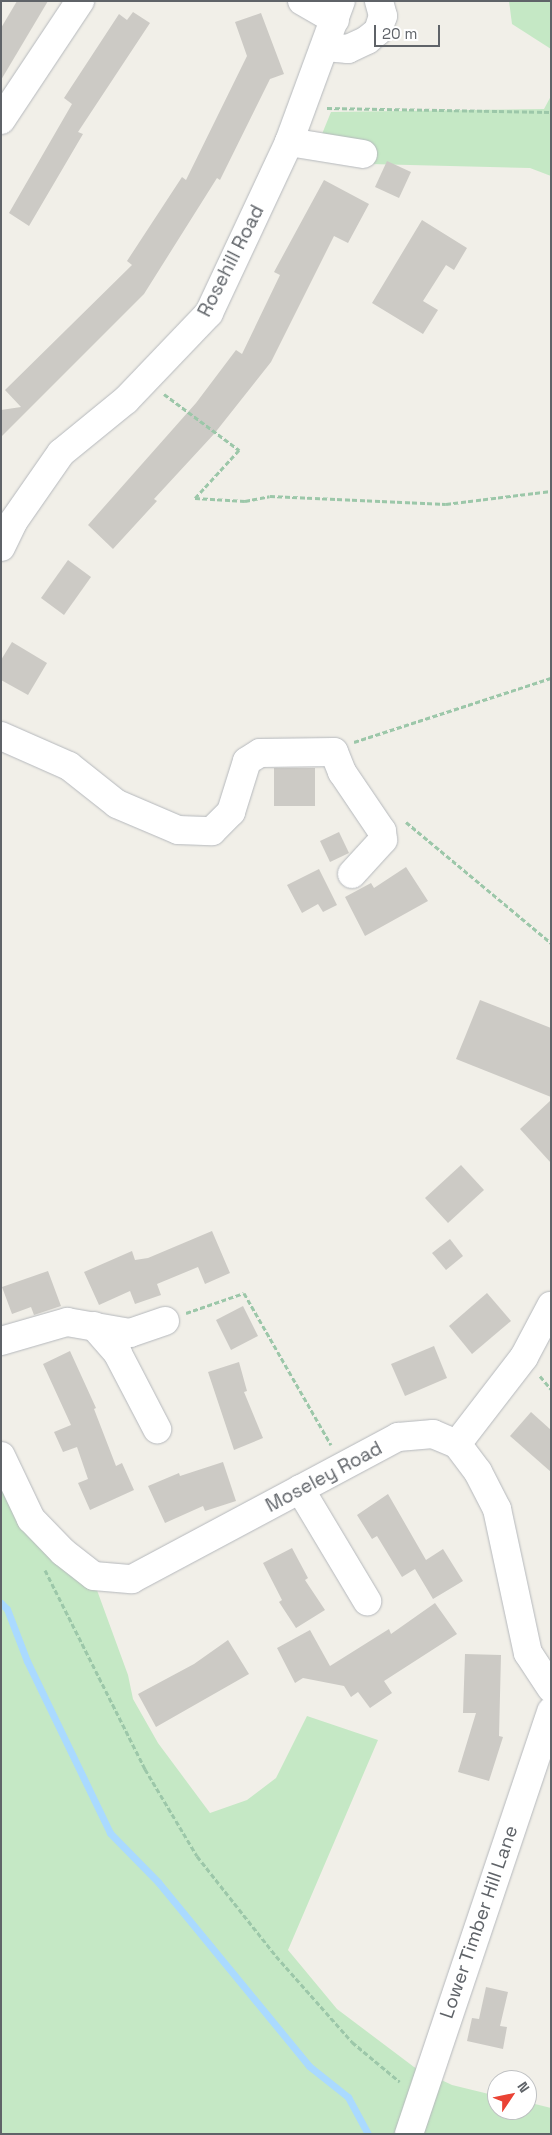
<!DOCTYPE html>
<html>
<head>
<meta charset="utf-8">
<style>
	body { margin:0 }
	#map { position:relative; width:552px; height:2135px; overflow:hidden; background:#f1efe8; font-family:"Space Grotesk",sans-serif }
	div>[style] { position:absolute }
	.green>* { inset:0; background:#c5e8c5 }
	.stream>* { height:7px; margin:-3.5px; padding:0 3.5px; transform-origin:3.5px; border-radius:3.5px; background:#aadaff }
	.building>* { inset:0; background:#cccac5 }
	.path>* { height:3px; margin-top:-1.5px; transform-origin:0; background:repeating-linear-gradient(90deg,#9cc7a9 0 5px,transparent 0 7.5px) }
	.roads { filter:drop-shadow(0 0 1px #b5b8bc) drop-shadow(0 0 1px #b5b8bc) }
	.minor>* { height:28px; margin:-14px; padding:0 14px; transform-origin:14px; border-radius:14px; background:#fff }
	span { translate:-50% -50%; white-space:nowrap; text-align:center; line-height:1.15; -webkit-text-stroke:4.5px #fff; paint-order:stroke }
	.street-label { font-size:19px; color:#5f6368 }
	.frame { position:absolute; inset:0; border:2px solid #5f6368; pointer-events:none }
	.north { position:absolute; left:487px; top:2070px; width:50px; height:50px; box-sizing:border-box; background:#fff; border:1px solid #bfc1c3; border-radius:50%; rotate:56deg; font-size:14px; font-weight:700; line-height:20px; text-align:center; color:#5f6368 }
	.north::after { content:''; display:block; margin:auto; width:18px; height:22px; background:#ea4335; clip-path:polygon(50% 0,100% 100%,50% 72%,0 100%) }
	.scale { position:absolute; left:374px; top:25px; width:66px; height:22px; box-sizing:border-box; border:2px solid #5f6368; border-top:0; padding-left:6px; font-size:15px; line-height:18px; white-space:nowrap; color:#5f6368; -webkit-text-stroke:4px #fff; paint-order:stroke }
</style>
</head>
<body>
<div id="map">
	<div class="green">
		<i style="clip-path:polygon(509px 1px,551px 1px,551px 49px,512px 24px)"></i>
		<i style="clip-path:polygon(551px 96px,551px 176px,530px 168px,370px 164px,322px 134px,331px 112px,544px 109px)"></i>
		<i style="clip-path:polygon(1px 1482px,94px 1582px,128px 1675px,133px 1699px,158px 1743px,210px 1813px,247px 1800px,276px 1778px,307px 1716px,378px 1740px,288px 1950px,337px 2009px,414px 2067px,452px 2085px,497px 2096px,497px 2110px,527px 2110px,527px 2102px,551px 2108px,551px 2134px,1px 2134px)"></i>
	</div>
	<div class="stream">
		<i style="left:1px;top:1603px;width:8px;rotate:45deg"></i>
		<i style="left:7px;top:1609px;width:56px;rotate:69deg"></i>
		<i style="left:27px;top:1661px;width:191px;rotate:64.2deg"></i>
		<i style="left:110px;top:1833px;width:69px;rotate:45.6deg"></i>
		<i style="left:158px;top:1882px;width:238px;rotate:50.6deg"></i>
		<i style="left:309px;top:2066px;width:50px;rotate:38.5deg"></i>
		<i style="left:348px;top:2097px;width:42px;rotate:61.6deg"></i>
	</div>
	<div class="building">
		<i style="clip-path:polygon(17px 1px,48px 1px,1px 80px,1px 28px)"></i>
		<i style="clip-path:polygon(133px 12px,150px 23px,78px 132px,83px 134px,29px 226px,9px 213px,72px 104px,64px 98px,119px 14px,127px 20px)"></i>
		<i style="clip-path:polygon(261px 13px,284px 74px,270px 79px,220px 180px,217px 178px,144px 294px,1px 437px,1px 410px,21px 407px,5px 390px,132px 265px,127px 261px,182px 177px,186px 180px,247px 56px,235px 22px)"></i>
		<i style="clip-path:polygon(387px 161px,411px 172px,399px 198px,375px 187px)"></i>
		<i style="clip-path:polygon(324px 180px,369px 204px,348px 243px,334px 236px,271px 362px,214px 434px,154px 499px,157px 501px,113px 549px,88px 525px,196px 403px,236px 350px,242px 354px,280px 275px,274px 272px)"></i>
		<i style="clip-path:polygon(422px 220px,467px 248px,454px 270px,446px 265px,423px 301px,438px 310px,423px 334px,372px 303px)"></i>
		<i style="clip-path:polygon(68px 560px,91px 577px,64px 615px,41px 598px)"></i>
		<i style="clip-path:polygon(12px 642px,47px 663px,28px 695px,1px 680px,1px 660px)"></i>
		<i style="clip-path:polygon(274px 768px,315px 768px,315px 806px,274px 806px)"></i>
		<i style="clip-path:polygon(339px 832px,349px 853px,330px 862px,320px 841px)"></i>
		<i style="clip-path:polygon(406px 867px,428px 901px,365px 936px,345px 897px,371px 883px,374px 888px)"></i>
		<i style="clip-path:polygon(319px 869px,337px 905px,323px 912px,318px 904px,302px 913px,287px 885px)"></i>
		<i style="clip-path:polygon(480px 1000px,551px 1028px,551px 1097px,456px 1059px)"></i>
		<i style="clip-path:polygon(551px 1100px,551px 1163px,520px 1129px)"></i>
		<i style="clip-path:polygon(461px 1165px,484px 1190px,448px 1223px,425px 1198px)"></i>
		<i style="clip-path:polygon(212px 1231px,230px 1273px,205px 1284px,198px 1267px,157px 1284px,161px 1295px,135px 1304px,130px 1291px,99px 1305px,84px 1272px,132px 1251px,135px 1260px,148px 1258px)"></i>
		<i style="clip-path:polygon(450px 1239px,463px 1256px,446px 1270px,432px 1253px)"></i>
		<i style="clip-path:polygon(48px 1271px,61px 1306px,34px 1315px,31px 1307px,12px 1314px,2px 1287px)"></i>
		<i style="clip-path:polygon(487px 1293px,511px 1321px,472px 1354px,449px 1326px)"></i>
		<i style="clip-path:polygon(243px 1306px,258px 1336px,231px 1350px,216px 1320px)"></i>
		<i style="clip-path:polygon(434px 1346px,447px 1378px,405px 1396px,391px 1364px)"></i>
		<i style="clip-path:polygon(70px 1351px,96px 1408px,94px 1409px,116px 1466px,122px 1463px,134px 1490px,90px 1510px,78px 1483px,88px 1479px,77px 1447px,63px 1452px,54px 1432px,71px 1425px,43px 1364px)"></i>
		<i style="clip-path:polygon(239px 1362px,247px 1391px,244px 1392px,263px 1438px,234px 1450px,208px 1372px)"></i>
		<i style="clip-path:polygon(531px 1412px,551px 1430px,551px 1472px,510px 1436px)"></i>
		<i style="clip-path:polygon(223px 1462px,236px 1501px,205px 1511px,203px 1506px,165px 1523px,148px 1486px,179px 1473px,180px 1476px)"></i>
		<i style="clip-path:polygon(388px 1494px,426px 1560px,443px 1549px,463px 1581px,433px 1599px,415px 1569px,402px 1577px,377px 1536px,372px 1539px,357px 1515px)"></i>
		<i style="clip-path:polygon(292px 1548px,308px 1578px,305px 1580px,325px 1610px,296px 1628px,279px 1602px,282px 1600px,263px 1563px)"></i>
		<i style="clip-path:polygon(435px 1603px,457px 1634px,384px 1681px,392px 1693px,370px 1708px,358px 1692px,351px 1697px,344px 1686px,303px 1678px,295px 1683px,277px 1648px,310px 1630px,330px 1666px,389px 1629px,391px 1634px)"></i>
		<i style="clip-path:polygon(228px 1640px,249px 1674px,156px 1727px,138px 1694px,194px 1664px)"></i>
		<i style="clip-path:polygon(465px 1654px,501px 1655px,499px 1736px,503px 1737px,489px 1781px,458px 1772px,476px 1713px,463px 1713px)"></i>
		<i style="clip-path:polygon(486px 1987px,508px 1992px,500px 2026px,507px 2027px,503px 2049px,467px 2041px,472px 2018px,479px 2019px)"></i>
	</div>
	<div class="path">
		<i style="left:327px;top:108px;width:224px;rotate:1deg"></i>
		<i style="left:164px;top:394px;width:94px;rotate:36.7deg"></i>
		<i style="left:239px;top:450px;width:65px;rotate:132.5deg"></i>
		<i style="left:195px;top:498px;width:50px;rotate:3.4deg"></i>
		<i style="left:245px;top:501px;width:25px;rotate:-11deg"></i>
		<i style="left:270px;top:496px;width:176px;rotate:2.6deg"></i>
		<i style="left:446px;top:504px;width:106px;rotate:-7.1deg"></i>
		<i style="left:354px;top:742px;width:207px;rotate:-18deg"></i>
		<i style="left:406px;top:822px;width:189px;rotate:39.8deg"></i>
		<i style="left:186px;top:1313px;width:61px;rotate:-19deg"></i>
		<i style="left:244px;top:1293px;width:175px;rotate:60.2deg"></i>
		<i style="left:540px;top:1376px;width:17px;rotate:50deg"></i>
		<i style="left:45px;top:1570px;width:223px;rotate:63.3deg"></i>
		<i style="left:145px;top:1769px;width:101px;rotate:59.1deg"></i>
		<i style="left:197px;top:1856px;width:127px;rotate:51.7deg"></i>
		<i style="left:276px;top:1956px;width:115px;rotate:48.5deg"></i>
		<i style="left:352px;top:2042px;width:62px;rotate:39.8deg"></i>
	</div>
	<div class="roads">
		<div class="minor">
			<i style="left:302px;top:1px;width:38px;rotate:30deg"></i>
			<i style="left:325px;top:47px;width:23px;rotate:5deg"></i>
			<i style="left:348px;top:49px;width:21px;rotate:-25deg"></i>
			<i style="left:367px;top:40px;width:14px;rotate:-39deg"></i>
			<i style="left:378px;top:31px;width:16px;rotate:-72deg"></i>
			<i style="left:383px;top:16px;width:16px;rotate:-105deg"></i>
			<i style="left:1px;top:120px;width:143px;rotate:-56.4deg"></i>
			<i style="left:289px;top:142px;width:75px;rotate:9.2deg"></i>
			<i style="left:1px;top:547px;width:28px;rotate:-64deg"></i>
			<i style="left:13px;top:522px;width:84px;rotate:-55.2deg"></i>
			<i style="left:61px;top:453px;width:84px;rotate:-39.2deg"></i>
			<i style="left:126px;top:400px;width:120px;rotate:-46.3deg"></i>
			<i style="left:209px;top:313px;width:189px;rotate:-64.9deg"></i>
			<i style="left:289px;top:142px;width:150px;rotate:-69.8deg"></i>
			<i style="left:1px;top:736px;width:74px;rotate:23.8deg"></i>
			<i style="left:69px;top:766px;width:61px;rotate:38.4deg"></i>
			<i style="left:117px;top:804px;width:66px;rotate:23.1deg"></i>
			<i style="left:178px;top:830px;width:34px;rotate:2deg"></i>
			<i style="left:212px;top:831px;width:27px;rotate:-45deg"></i>
			<i style="left:231px;top:812px;width:53px;rotate:-72.6deg"></i>
			<i style="left:247px;top:761px;width:15px;rotate:-32deg"></i>
			<i style="left:260px;top:753px;width:74px;rotate:-0.8deg"></i>
			<i style="left:334px;top:752px;width:22px;rotate:68deg"></i>
			<i style="left:342px;top:772px;width:71px;rotate:55.9deg"></i>
			<i style="left:382px;top:831px;width:9px;rotate:84deg"></i>
			<i style="left:383px;top:840px;width:46px;rotate:132.4deg"></i>
			<i style="left:94px;top:1326px;width:37px;rotate:49deg"></i>
			<i style="left:118px;top:1354px;width:85px;rotate:62.5deg"></i>
			<i style="left:1px;top:1341px;width:69px;rotate:-16.1deg"></i>
			<i style="left:67px;top:1322px;width:64px;rotate:9.9deg"></i>
			<i style="left:130px;top:1333px;width:37px;rotate:-19deg"></i>
			<i style="left:457px;top:1444px;width:110px;rotate:-52.4deg"></i>
			<i style="left:524px;top:1357px;width:58px;rotate:-62.1deg"></i>
			<i style="left:1px;top:1456px;width:70px;rotate:64.5deg"></i>
			<i style="left:31px;top:1519px;width:46px;rotate:45.9deg"></i>
			<i style="left:63px;top:1552px;width:39px;rotate:38deg"></i>
			<i style="left:94px;top:1576px;width:38px;rotate:5deg"></i>
			<i style="left:132px;top:1579px;width:302px;rotate:-28.1deg"></i>
			<i style="left:398px;top:1437px;width:35px;rotate:-5deg"></i>
			<i style="left:433px;top:1434px;width:26px;rotate:23deg"></i>
			<i style="left:457px;top:1444px;width:35px;rotate:53deg"></i>
			<i style="left:478px;top:1472px;width:42px;rotate:62.8deg"></i>
			<i style="left:497px;top:1509px;width:147px;rotate:77.9deg"></i>
			<i style="left:528px;top:1653px;width:42px;rotate:56.7deg"></i>
			<i style="left:300px;top:1489px;width:131px;rotate:59.1deg"></i>
			<i style="left:409px;top:2134px;width:446px;rotate:-71.4deg"></i>
		</div>
	</div>
	<div class="street-label">
		<span style="left:231px;top:261px;rotate:-63deg">Rosehill Road</span>
		<span style="left:324px;top:1477px;rotate:-28deg">Moseley Road</span>
		<span style="left:479px;top:1922px;rotate:-71deg">Lower Timber Hill Lane</span>
	</div>
	<div class="frame"></div>
	<div class="north">N</div>
	<div class="scale">20 m</div>
</div>
</body>
</html>
